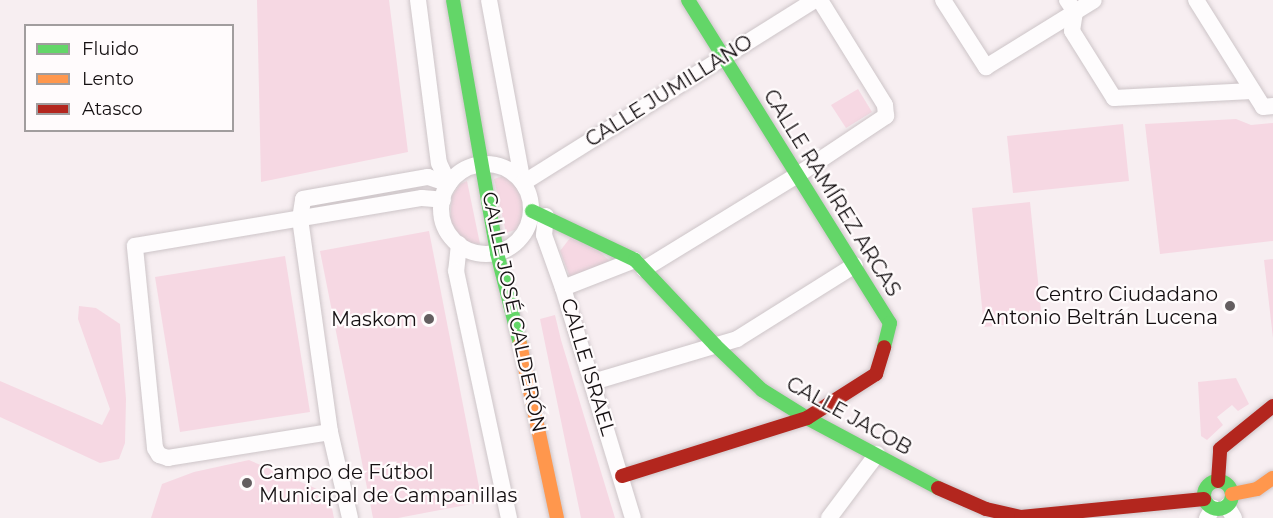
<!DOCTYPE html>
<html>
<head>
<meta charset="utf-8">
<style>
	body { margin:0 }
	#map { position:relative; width:1273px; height:518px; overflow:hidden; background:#f7eef1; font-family:Montserrat,sans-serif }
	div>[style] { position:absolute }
	.green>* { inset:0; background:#f6d8e3 }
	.roads { filter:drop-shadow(0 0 2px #cdc5c8) drop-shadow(0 0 2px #cdc5c8) }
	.street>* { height:16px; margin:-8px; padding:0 8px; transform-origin:8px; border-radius:8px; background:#fefcfd }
	.street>.ring { margin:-8px; padding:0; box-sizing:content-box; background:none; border:16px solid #fefcfd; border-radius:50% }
	.fast>* { height:14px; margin:-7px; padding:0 7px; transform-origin:7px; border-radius:7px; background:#63d668 }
	.fast>.ring { margin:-7px; padding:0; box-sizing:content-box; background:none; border:14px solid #63d668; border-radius:50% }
	.slow>* { height:14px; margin:-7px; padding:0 7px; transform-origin:7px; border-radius:7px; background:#ff974d }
	.jam>* { height:14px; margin:-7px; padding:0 7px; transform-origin:7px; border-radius:7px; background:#b3261e }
	.dots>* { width:16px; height:16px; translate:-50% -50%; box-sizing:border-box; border:3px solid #fffbfc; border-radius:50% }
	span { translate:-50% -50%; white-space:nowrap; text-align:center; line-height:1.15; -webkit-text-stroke:4.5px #fffbfc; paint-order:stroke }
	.street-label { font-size:20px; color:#151012 }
	.poi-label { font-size:20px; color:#151012 }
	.right { translate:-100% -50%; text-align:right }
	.left { translate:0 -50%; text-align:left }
	.legend { position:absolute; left:24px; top:24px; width:210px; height:108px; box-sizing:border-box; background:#fffbfc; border:2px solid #a19d9e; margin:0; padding:8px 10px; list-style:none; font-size:18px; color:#151012 }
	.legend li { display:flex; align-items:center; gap:12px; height:30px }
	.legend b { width:30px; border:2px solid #a19d9e }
</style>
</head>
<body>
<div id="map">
	<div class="green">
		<i style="clip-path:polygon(257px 0,389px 0,408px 152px,261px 182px)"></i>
		<i style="clip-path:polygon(858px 89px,872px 112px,846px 128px,831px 105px)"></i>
		<i style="clip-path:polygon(1236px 119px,1251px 125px,1273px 123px,1273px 241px,1160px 254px,1145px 124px)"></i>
		<i style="clip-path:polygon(1123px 124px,1129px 181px,1013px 193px,1007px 136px)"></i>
		<i style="clip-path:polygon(503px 176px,515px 185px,523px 202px,522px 221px,515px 230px,506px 233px,494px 179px)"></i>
		<i style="clip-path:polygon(467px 181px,480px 244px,469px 243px,458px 234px,450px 220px,452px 196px,460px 184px)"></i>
		<i style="clip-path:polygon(1030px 202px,1042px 321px,984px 327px,972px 208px)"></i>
		<i style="clip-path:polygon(429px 231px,482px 502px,398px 518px,373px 518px,320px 251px)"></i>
		<i style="clip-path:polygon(570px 238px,592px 245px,613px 264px,570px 277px,560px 251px)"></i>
		<i style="clip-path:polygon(285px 256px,310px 412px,180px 432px,155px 277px)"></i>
		<i style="clip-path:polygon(1273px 259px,1273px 338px,1264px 260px)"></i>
		<i style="clip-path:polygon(79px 306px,96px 308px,120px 324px,126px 399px,125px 443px,119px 459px,100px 463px,0 417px,0 381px,102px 425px,110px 409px,78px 319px)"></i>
		<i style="clip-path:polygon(555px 315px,561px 340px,615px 518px,581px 518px,540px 319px)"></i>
		<i style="clip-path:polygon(1236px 378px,1249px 404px,1238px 411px,1232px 405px,1217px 417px,1223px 425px,1207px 440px,1201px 436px,1198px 382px)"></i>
		<i style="clip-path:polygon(249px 460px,329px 494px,334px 518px,151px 518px,162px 484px,194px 472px)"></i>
	</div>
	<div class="roads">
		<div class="street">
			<i style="left:418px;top:0;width:164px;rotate:82.7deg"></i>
			<i style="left:439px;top:163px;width:23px;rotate:65deg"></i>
			<i style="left:489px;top:0;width:186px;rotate:79.5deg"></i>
			<i style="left:943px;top:0;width:80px;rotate:57.3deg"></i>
			<i style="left:986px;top:67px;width:105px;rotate:-31.7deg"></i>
			<i style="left:1067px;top:0;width:14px;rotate:56deg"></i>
			<i style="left:1075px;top:12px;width:22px;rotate:-32deg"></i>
			<i style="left:1196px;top:0;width:126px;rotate:57.9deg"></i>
			<i style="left:1263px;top:107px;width:10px;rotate:-6deg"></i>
			<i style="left:1075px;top:12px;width:19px;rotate:99deg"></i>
			<i style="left:1072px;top:31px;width:79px;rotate:57.9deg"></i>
			<i style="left:1114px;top:98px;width:138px;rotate:-2.9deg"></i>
			<i class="ring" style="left:441px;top:164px;width:74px;height:74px"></i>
			<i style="left:523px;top:183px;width:345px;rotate:-32.1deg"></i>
			<i style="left:546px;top:216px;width:19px;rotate:96deg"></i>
			<i style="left:544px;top:235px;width:56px;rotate:70.3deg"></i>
			<i style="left:563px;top:288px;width:240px;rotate:73.1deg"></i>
			<i style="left:459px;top:244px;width:27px;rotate:96deg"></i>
			<i style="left:456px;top:271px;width:253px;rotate:77.9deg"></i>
			<i style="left:644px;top:269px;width:182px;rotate:-31.5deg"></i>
			<i style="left:799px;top:174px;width:105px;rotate:-33.7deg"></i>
			<i style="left:886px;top:116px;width:11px;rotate:-95deg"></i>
			<i style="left:885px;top:105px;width:123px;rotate:-121.8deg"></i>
			<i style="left:563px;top:288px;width:77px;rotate:-21.3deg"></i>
			<i style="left:593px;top:382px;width:150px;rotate:-16.6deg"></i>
			<i style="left:737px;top:339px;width:139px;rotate:-32.1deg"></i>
			<i style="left:330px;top:432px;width:164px;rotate:170.9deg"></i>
			<i style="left:168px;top:458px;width:9px;rotate:-162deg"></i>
			<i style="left:159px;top:455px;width:8px;rotate:-120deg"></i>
			<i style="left:155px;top:448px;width:203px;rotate:-95.7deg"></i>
			<i style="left:135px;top:246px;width:291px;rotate:-9.5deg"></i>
			<i style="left:422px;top:198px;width:21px;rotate:5deg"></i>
			<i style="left:1227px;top:506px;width:14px;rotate:60deg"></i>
			<i style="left:350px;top:518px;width:88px;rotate:-103.1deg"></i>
			<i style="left:330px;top:432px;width:215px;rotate:-98deg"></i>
			<i style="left:300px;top:219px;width:20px;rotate:-81deg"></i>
			<i style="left:303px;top:199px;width:127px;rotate:-10deg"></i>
			<i style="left:428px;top:177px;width:22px;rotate:18deg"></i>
			<i style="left:829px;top:518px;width:80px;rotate:-53.1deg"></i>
			<i style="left:1207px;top:518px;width:12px;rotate:-59deg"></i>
		</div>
		<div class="fast">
			<i style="left:453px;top:0;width:257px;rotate:80.1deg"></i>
			<i style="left:497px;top:253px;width:94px;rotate:75.8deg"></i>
			<i style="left:688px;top:0;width:381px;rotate:58deg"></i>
			<i style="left:890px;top:323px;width:25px;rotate:104deg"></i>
			<i style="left:532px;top:211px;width:114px;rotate:25.4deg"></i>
			<i style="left:635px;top:260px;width:117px;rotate:46.7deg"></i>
			<i style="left:715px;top:345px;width:65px;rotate:43.8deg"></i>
			<i style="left:762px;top:390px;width:53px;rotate:31.9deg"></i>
			<i style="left:807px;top:418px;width:149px;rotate:28.1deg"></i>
			<i class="ring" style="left:1204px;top:481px;width:14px;height:14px"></i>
		</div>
		<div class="slow">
			<i style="left:520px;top:344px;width:178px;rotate:78deg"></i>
			<i style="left:1232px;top:494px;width:25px;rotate:-11deg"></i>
			<i style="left:1257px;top:489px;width:19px;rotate:-35deg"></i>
		</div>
		<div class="jam">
			<i style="left:622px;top:476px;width:194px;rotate:-17.4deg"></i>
			<i style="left:807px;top:418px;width:82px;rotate:-32.5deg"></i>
			<i style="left:876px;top:374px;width:28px;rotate:-73deg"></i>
			<i style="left:1218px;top:481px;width:32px;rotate:-86deg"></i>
			<i style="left:1220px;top:449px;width:68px;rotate:-39.1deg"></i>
			<i style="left:938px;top:488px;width:52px;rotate:23.6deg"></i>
			<i style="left:986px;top:509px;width:36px;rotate:13deg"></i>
			<i style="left:1021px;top:517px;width:184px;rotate:-5.6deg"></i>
		</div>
	</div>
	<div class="dots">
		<i style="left:1230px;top:306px;background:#645e60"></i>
		<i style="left:429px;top:319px;background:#645e60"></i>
		<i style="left:247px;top:483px;background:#645e60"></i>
	</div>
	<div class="street-label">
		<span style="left:669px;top:91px;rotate:-32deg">CALLE JUMILLANO</span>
		<span style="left:832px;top:193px;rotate:58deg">CALLE RAMÍREZ ARCAS</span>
		<span style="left:514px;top:312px;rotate:78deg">CALLE JOSÉ CALDERÓN</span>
		<span style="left:588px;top:367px;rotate:73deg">CALLE ISRAEL</span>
		<span style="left:849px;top:416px;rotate:29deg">CALLE JACOB</span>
	</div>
	<div class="poi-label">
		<span class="right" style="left:1218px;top:306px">Centro Ciudadano<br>Antonio Beltrán Lucena</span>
		<span class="right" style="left:417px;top:319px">Maskom</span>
		<span class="left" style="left:259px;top:484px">Campo de Fútbol<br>Municipal de Campanillas</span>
	</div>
	<ul class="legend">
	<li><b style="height:8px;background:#63d668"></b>Fluido</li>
	<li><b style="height:8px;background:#ff974d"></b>Lento</li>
	<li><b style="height:8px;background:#b3261e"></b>Atasco</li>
	</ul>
</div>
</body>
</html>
